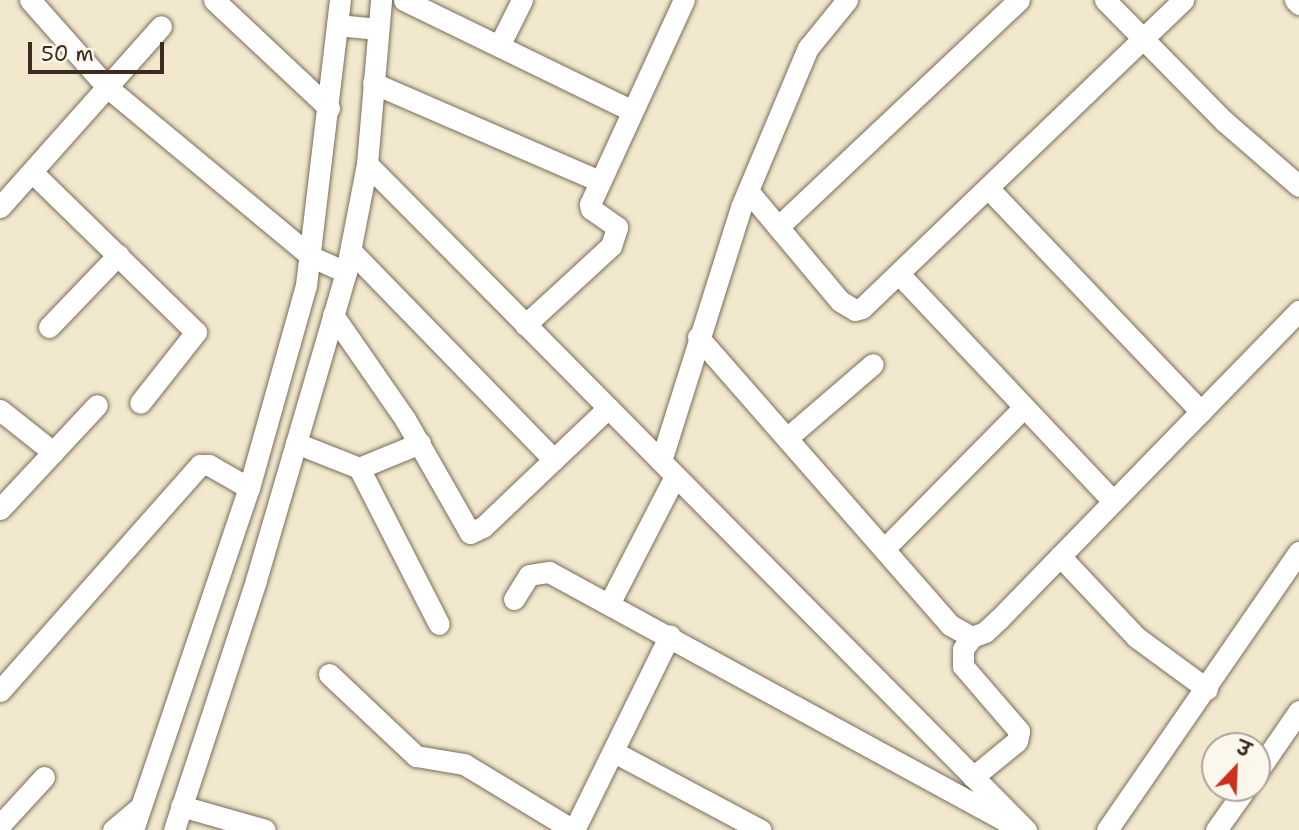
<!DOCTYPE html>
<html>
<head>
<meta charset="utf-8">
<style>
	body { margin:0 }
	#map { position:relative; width:1299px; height:830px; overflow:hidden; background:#f1e8cd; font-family:"Shantell Sans","Playpen Sans Deva",sans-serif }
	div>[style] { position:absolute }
	.roads { filter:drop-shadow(0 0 2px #7b6c5b) drop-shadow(0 0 2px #7b6c5b) }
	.minor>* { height:21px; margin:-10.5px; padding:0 10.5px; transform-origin:10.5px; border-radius:10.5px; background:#fff }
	span { translate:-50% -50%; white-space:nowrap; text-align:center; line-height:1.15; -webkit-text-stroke:5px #fbf7ec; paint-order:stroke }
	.north { position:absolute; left:1201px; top:732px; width:70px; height:70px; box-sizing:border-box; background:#fbf7ec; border:2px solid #aea59a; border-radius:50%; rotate:23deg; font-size:19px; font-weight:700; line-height:28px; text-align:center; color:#3b2a1e }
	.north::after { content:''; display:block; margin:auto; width:24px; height:32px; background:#c8321e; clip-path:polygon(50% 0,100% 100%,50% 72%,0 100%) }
	.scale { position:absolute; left:28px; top:42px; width:136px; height:32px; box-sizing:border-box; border:4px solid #3b2a1e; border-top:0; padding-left:9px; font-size:21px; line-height:24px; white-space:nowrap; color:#3b2a1e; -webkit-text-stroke:5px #fbf7ec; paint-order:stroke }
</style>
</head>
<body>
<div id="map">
	<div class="roads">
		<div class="minor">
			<i style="left:30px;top:0;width:116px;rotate:48.5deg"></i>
			<i style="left:107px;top:87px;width:266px;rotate:39.7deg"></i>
			<i style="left:312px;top:257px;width:37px;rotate:24deg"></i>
			<i style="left:214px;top:0;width:158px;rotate:43.2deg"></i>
			<i style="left:404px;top:0;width:254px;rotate:25.9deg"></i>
			<i style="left:1105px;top:0;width:170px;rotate:45.5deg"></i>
			<i style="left:1224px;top:121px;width:99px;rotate:40.9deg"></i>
			<i style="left:1295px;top:0;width:6px;rotate:45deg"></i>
			<i style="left:337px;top:25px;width:41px;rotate:5.6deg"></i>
			<i style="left:499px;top:46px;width:51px;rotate:-63.4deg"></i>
			<i style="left:373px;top:83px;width:247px;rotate:23.4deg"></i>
			<i style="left:367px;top:164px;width:937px;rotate:45.3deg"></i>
			<i style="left:32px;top:172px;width:229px;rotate:44.3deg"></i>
			<i style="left:196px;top:332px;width:90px;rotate:128.3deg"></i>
			<i style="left:988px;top:188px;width:309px;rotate:46.4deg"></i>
			<i style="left:748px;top:191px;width:143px;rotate:50.1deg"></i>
			<i style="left:840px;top:301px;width:17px;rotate:31deg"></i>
			<i style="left:855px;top:310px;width:7px;rotate:-16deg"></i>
			<i style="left:862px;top:308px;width:445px;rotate:-43.8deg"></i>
			<i style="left:0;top:207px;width:242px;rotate:-48.3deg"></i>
			<i style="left:778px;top:227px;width:331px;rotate:-43.3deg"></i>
			<i style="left:351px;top:251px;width:291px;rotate:45.8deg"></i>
			<i style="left:899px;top:274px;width:312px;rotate:46.7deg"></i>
			<i style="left:333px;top:315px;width:126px;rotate:55.3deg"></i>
			<i style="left:405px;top:419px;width:131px;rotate:60.3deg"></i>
			<i style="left:470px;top:533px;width:14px;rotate:-25deg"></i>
			<i style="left:483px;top:527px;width:173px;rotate:-43.6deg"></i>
			<i style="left:525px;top:325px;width:117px;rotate:-42.6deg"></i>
			<i style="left:611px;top:246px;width:20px;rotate:-72deg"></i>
			<i style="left:617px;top:227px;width:32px;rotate:-145deg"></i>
			<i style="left:591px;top:209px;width:5px;rotate:-101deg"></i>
			<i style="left:590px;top:204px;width:225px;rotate:-65.3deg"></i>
			<i style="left:49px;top:327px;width:100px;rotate:-46.2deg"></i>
			<i style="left:698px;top:337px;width:383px;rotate:48.8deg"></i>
			<i style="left:950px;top:625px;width:25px;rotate:29deg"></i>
			<i style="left:972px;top:637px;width:14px;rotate:-21deg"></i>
			<i style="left:985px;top:632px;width:19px;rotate:-43deg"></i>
			<i style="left:999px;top:619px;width:430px;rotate:-45.8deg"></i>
			<i style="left:0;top:410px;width:68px;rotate:38.4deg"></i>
			<i style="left:787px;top:438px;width:113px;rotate:-40.7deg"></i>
			<i style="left:296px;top:443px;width:68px;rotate:21.6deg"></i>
			<i style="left:359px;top:468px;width:66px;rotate:-22.3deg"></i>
			<i style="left:661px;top:461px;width:266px;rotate:-72.5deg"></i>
			<i style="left:741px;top:207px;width:173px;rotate:-67.2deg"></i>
			<i style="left:808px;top:48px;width:62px;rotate:-50.9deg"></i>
			<i style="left:359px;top:468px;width:175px;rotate:62.9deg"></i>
			<i style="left:0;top:509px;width:142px;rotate:-47deg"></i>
			<i style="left:884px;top:549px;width:199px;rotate:-45.4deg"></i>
			<i style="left:1060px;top:556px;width:111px;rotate:46.8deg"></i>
			<i style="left:1136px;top:637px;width:88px;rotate:36.2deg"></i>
			<i style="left:514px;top:599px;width:28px;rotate:-58deg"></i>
			<i style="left:529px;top:575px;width:20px;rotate:-9deg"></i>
			<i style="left:549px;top:572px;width:526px;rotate:28.61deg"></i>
			<i style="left:609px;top:604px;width:144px;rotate:-62.7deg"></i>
			<i style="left:972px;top:637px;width:15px;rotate:127deg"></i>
			<i style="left:963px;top:649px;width:17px;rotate:90deg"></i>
			<i style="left:963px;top:666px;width:86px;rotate:49.3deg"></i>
			<i style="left:1019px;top:731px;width:10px;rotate:101deg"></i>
			<i style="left:1017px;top:741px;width:57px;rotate:140.7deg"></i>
			<i style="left:329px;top:674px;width:120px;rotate:43.3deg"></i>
			<i style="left:416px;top:756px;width:49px;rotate:9.5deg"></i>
			<i style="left:464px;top:764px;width:127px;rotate:31.2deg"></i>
			<i style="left:0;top:691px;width:302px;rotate:-48.5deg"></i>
			<i style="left:200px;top:465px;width:9px"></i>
			<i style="left:209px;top:465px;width:46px;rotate:29.9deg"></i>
			<i style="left:614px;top:752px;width:166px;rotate:28deg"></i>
			<i style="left:1257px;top:772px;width:74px;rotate:-55.5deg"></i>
			<i style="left:181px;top:806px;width:87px;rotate:15.9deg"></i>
			<i style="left:0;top:825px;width:65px;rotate:-47.5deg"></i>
			<i style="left:113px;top:830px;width:34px;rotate:-40deg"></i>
			<i style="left:133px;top:830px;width:361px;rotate:-71.3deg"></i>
			<i style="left:249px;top:488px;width:211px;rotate:-74.3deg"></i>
			<i style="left:306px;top:285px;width:287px;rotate:-83.2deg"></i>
			<i style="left:174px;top:830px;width:263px;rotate:-71.8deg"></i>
			<i style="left:256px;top:580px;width:321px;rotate:-73.7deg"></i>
			<i style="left:346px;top:272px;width:110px;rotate:-79deg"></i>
			<i style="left:367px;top:164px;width:165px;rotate:-85.1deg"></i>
			<i style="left:574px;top:830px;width:217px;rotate:-63.8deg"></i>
			<i style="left:1107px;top:830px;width:338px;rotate:-55.4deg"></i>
			<i style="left:1216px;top:830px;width:52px;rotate:-54.5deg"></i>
		</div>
	</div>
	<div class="north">उ</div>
	<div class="scale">50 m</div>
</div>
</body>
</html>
